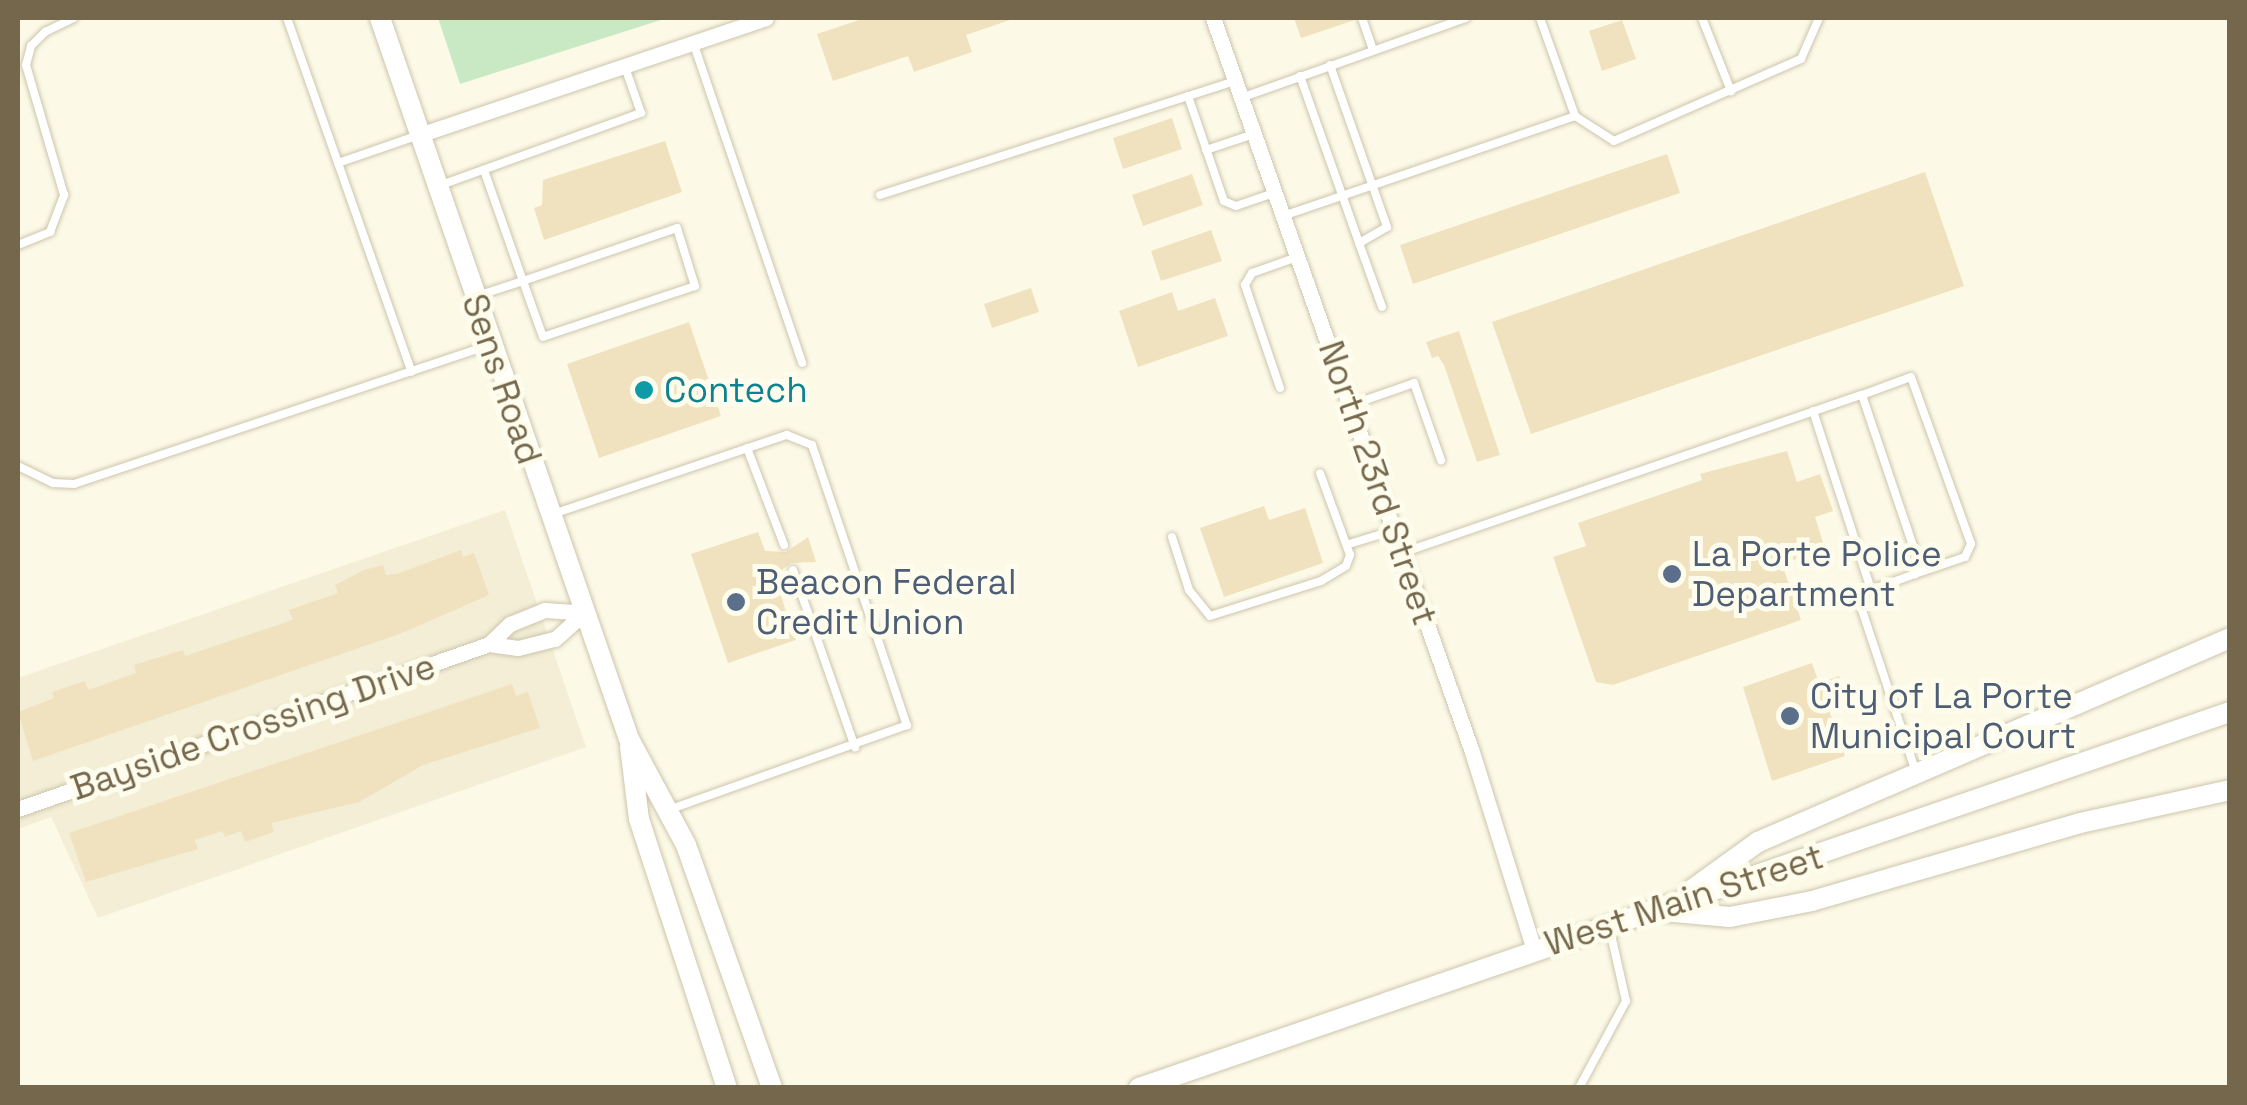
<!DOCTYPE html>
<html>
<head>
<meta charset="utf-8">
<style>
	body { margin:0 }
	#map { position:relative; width:2247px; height:1105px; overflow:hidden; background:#fcfae7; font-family:"Space Grotesk",sans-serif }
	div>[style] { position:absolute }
	.residential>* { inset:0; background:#f3eed5 }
	.green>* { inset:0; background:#c9e9c5 }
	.building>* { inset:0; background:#f0e2bf }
	.roads { filter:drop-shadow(0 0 2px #cdc5ad) drop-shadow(0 0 2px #cdc5ad) }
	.lane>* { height:8px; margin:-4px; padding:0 4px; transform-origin:4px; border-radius:4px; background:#fff }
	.street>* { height:15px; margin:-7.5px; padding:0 7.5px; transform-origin:7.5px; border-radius:7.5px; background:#fff }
	.secondary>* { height:20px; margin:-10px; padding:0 10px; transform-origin:10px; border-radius:10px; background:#fff }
	.dots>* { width:28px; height:28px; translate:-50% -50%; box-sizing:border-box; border:5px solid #fefded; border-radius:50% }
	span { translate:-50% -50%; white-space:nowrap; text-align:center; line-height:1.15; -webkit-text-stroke:10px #fefded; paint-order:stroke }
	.street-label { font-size:35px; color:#75674c }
	.culture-label { font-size:35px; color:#0d838f }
	.left { translate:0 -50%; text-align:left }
	.service-label { font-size:35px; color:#4e5e75 }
	.frame { position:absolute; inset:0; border:20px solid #75674c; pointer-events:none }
</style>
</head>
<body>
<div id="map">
	<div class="residential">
		<i style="clip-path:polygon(505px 510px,586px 747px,98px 918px,51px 817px,18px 829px,18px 678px)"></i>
	</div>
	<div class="green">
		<i style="clip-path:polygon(438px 18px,667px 18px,460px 84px)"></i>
	</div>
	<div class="building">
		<i style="clip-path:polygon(865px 18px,1010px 18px,1010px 20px,966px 35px,972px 52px,914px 72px,908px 56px,833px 81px,817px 34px)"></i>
		<i style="clip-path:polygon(1294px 18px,1355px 18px,1355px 20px,1301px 38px)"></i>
		<i style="clip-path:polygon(1622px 20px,1636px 59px,1602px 71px,1589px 31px)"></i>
		<i style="clip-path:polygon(1172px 118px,1182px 149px,1123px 169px,1113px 138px)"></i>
		<i style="clip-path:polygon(665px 141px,682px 192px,544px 240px,534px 208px,542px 205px,543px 180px)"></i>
		<i style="clip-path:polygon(1667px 154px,1680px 193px,1413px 284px,1400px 245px)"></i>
		<i style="clip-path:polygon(1925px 172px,1964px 286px,1531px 434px,1492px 322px)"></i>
		<i style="clip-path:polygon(1192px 174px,1203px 205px,1143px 226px,1132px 195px)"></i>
		<i style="clip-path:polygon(1211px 230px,1222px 261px,1161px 281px,1151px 251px)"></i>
		<i style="clip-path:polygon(1031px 288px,1039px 312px,992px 328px,984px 304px)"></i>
		<i style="clip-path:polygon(1172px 292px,1178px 311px,1215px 298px,1228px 336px,1138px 367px,1119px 311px)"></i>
		<i style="clip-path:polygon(689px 322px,721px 416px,599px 458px,567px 364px)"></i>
		<i style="clip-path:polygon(1459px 331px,1500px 455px,1477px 462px,1444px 365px,1438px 356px,1432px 358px,1426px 342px)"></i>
		<i style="clip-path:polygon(1787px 451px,1797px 482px,1820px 474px,1833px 511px,1815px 517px,1825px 549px,1782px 564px,1801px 620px,1613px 685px,1596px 682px,1553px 557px,1586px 546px,1578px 523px,1702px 480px,1700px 474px)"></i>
		<i style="clip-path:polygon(1264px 506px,1269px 520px,1305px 508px,1323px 563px,1224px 597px,1200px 528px)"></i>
		<i style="clip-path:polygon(758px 532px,765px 551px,786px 552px,808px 537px,816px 562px,791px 563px,774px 576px,796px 640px,728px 663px,691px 554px)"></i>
		<i style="clip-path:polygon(461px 550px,463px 557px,474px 553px,489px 595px,402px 633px,33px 761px,18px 712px,54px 698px,52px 692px,85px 681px,88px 690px,136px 673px,134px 665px,183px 650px,185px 656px,293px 620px,289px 610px,338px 593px,335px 585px,364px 570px,383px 565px,386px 575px,397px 574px)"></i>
		<i style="clip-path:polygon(1812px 663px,1819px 683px,1839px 676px,1848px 703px,1829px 710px,1845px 756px,1772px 781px,1743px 687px)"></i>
		<i style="clip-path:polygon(512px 684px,516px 696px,528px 692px,540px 728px,423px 765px,359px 802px,271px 823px,274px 832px,245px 842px,241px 831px,225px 837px,222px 831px,195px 840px,198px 849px,86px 882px,69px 833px)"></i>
	</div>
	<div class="roads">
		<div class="lane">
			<i style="left:287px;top:18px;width:375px;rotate:70.6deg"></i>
			<i style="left:1362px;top:18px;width:34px;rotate:71deg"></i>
			<i style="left:1540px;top:18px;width:104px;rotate:70.3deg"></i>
			<i style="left:1702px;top:18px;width:79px;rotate:68.3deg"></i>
			<i style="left:693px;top:42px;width:339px;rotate:71.2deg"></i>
			<i style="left:1330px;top:65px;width:172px;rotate:70.6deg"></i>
			<i style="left:1387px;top:227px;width:32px;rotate:150deg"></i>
			<i style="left:1359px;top:243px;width:68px;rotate:70.2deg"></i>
			<i style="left:1300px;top:76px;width:177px;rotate:70.5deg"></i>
			<i style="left:1188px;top:96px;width:111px;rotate:71.1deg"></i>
			<i style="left:1224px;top:201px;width:13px;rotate:23deg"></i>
			<i style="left:1236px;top:206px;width:40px;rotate:-18.9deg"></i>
			<i style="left:1241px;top:98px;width:239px;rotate:-19.6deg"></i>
			<i style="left:1206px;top:150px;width:51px;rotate:-18.4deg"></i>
			<i style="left:338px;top:163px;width:86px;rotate:-19.1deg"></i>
			<i style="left:441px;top:185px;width:213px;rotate:-19.8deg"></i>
			<i style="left:641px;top:113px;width:49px;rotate:-109.2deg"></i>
			<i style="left:880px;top:195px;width:373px;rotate:-17.8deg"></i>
			<i style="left:1283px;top:216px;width:309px;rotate:-18.9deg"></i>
			<i style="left:1575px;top:116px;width:46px;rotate:32.7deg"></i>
			<i style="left:1614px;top:141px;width:204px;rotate:-23.7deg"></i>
			<i style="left:1801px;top:59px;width:45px;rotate:-66.3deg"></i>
			<i style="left:677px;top:228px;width:61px;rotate:72.8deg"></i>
			<i style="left:695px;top:286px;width:160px;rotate:161.5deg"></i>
			<i style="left:543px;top:337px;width:59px;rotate:-109.7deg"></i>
			<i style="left:523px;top:281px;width:163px;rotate:-19deg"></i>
			<i style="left:18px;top:245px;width:35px;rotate:-22deg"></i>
			<i style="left:50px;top:232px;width:40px;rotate:-69deg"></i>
			<i style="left:64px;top:195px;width:135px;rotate:-106.3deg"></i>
			<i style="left:26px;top:65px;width:20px;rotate:-75deg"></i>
			<i style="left:31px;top:46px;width:20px;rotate:-45deg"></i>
			<i style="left:45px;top:32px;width:32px;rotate:-26deg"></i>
			<i style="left:477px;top:296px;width:48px;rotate:-18.1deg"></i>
			<i style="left:523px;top:281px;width:118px;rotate:-109.4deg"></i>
			<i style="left:1280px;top:388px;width:109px;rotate:-108.8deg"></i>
			<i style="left:1245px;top:285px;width:14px;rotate:-60deg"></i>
			<i style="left:1252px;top:273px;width:48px;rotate:-19.6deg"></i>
			<i style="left:1862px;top:395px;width:52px;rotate:-20.2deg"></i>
			<i style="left:1911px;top:377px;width:177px;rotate:70.2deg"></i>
			<i style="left:1971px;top:544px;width:14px;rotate:115deg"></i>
			<i style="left:1965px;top:557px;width:53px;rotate:161.2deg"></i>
			<i style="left:1351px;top:405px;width:67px;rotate:-19.2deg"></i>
			<i style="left:1414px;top:383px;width:82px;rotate:70.7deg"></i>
			<i style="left:1813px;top:411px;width:188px;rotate:72deg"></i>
			<i style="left:747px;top:448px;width:104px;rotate:69.1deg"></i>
			<i style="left:18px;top:466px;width:39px;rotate:26deg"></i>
			<i style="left:53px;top:483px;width:21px;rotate:3deg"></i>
			<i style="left:74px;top:484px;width:439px;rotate:-18.5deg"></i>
			<i style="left:556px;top:513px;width:244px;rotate:-18.7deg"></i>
			<i style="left:787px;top:435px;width:27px;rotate:22deg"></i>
			<i style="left:812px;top:445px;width:296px;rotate:71.3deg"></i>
			<i style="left:907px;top:725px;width:251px;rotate:160.4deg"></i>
			<i style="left:1172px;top:537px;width:56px;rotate:72.2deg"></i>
			<i style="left:1189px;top:590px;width:33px;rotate:51deg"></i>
			<i style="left:1210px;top:616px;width:116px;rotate:-17.5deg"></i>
			<i style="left:1321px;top:581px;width:29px;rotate:-31deg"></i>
			<i style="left:1346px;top:566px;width:12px;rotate:-70deg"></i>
			<i style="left:1350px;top:555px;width:87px;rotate:-110.1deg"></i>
			<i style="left:1349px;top:544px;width:48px;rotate:-16.9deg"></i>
			<i style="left:1402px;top:553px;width:486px;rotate:-19deg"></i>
			<i style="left:1862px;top:395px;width:177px;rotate:71.3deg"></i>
			<i style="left:1919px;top:563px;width:12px;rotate:110deg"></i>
			<i style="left:1915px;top:574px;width:52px;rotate:159.8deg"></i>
			<i style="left:1866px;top:592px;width:13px;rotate:117deg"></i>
			<i style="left:1860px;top:604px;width:177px;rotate:71.6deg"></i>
			<i style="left:793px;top:570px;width:188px;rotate:70.7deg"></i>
			<i style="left:1579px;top:1088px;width:99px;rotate:-61.6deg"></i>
			<i style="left:1626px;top:1001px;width:73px;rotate:-102.7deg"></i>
		</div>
		<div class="street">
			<i style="left:1213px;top:18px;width:778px;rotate:70.56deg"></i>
			<i style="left:1472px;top:752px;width:207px;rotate:72.6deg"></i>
			<i style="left:419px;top:135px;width:366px;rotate:-18.6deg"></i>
			<i style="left:489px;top:644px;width:29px;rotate:8deg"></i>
			<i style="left:518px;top:648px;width:38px;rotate:-14deg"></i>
			<i style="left:555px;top:639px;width:39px;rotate:-42deg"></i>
			<i style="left:18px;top:809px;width:499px;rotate:-19.3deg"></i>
			<i style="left:489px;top:644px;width:29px;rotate:-44deg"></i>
			<i style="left:510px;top:624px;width:38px;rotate:-22deg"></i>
			<i style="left:545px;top:610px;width:39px;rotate:4deg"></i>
		</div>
		<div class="secondary">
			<i style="left:380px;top:18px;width:763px;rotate:70.95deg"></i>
			<i style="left:629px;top:739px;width:120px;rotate:61.7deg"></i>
			<i style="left:686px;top:845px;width:258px;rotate:70.5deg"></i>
			<i style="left:630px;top:746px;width:74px;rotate:83deg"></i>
			<i style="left:639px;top:819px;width:283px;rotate:71.9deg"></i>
			<i style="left:1690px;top:891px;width:84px;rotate:-35.8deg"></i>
			<i style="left:1758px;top:842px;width:514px;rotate:-23.37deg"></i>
			<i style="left:1663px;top:911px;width:67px;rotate:5.1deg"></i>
			<i style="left:1730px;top:917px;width:84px;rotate:-11deg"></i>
			<i style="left:1812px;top:901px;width:279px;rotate:-16.2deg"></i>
			<i style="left:2080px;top:823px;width:154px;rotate:-12.4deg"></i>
			<i style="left:1139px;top:1088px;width:1154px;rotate:-19.02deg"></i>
		</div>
	</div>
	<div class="dots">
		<i style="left:644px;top:390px;background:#0f9aa8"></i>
		<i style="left:1672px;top:574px;background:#5c6f8a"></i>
		<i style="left:736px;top:602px;background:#5c6f8a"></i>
		<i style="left:1790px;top:716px;background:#5c6f8a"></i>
	</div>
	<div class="street-label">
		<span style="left:502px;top:379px;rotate:71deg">Sens Road</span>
		<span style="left:1378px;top:483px;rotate:71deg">North 23rd Street</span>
		<span style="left:253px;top:727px;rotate:-19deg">Bayside Crossing Drive</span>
		<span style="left:1684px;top:900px;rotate:-18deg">West Main Street</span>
	</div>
	<div class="culture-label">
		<span class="left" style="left:664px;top:390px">Contech</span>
	</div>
	<div class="service-label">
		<span class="left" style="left:1692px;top:574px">La Porte Police<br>Department</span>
		<span class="left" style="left:756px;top:602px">Beacon Federal<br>Credit Union</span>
		<span class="left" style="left:1810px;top:716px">City of La Porte<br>Municipal Court</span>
	</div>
	<div class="frame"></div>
</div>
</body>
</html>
